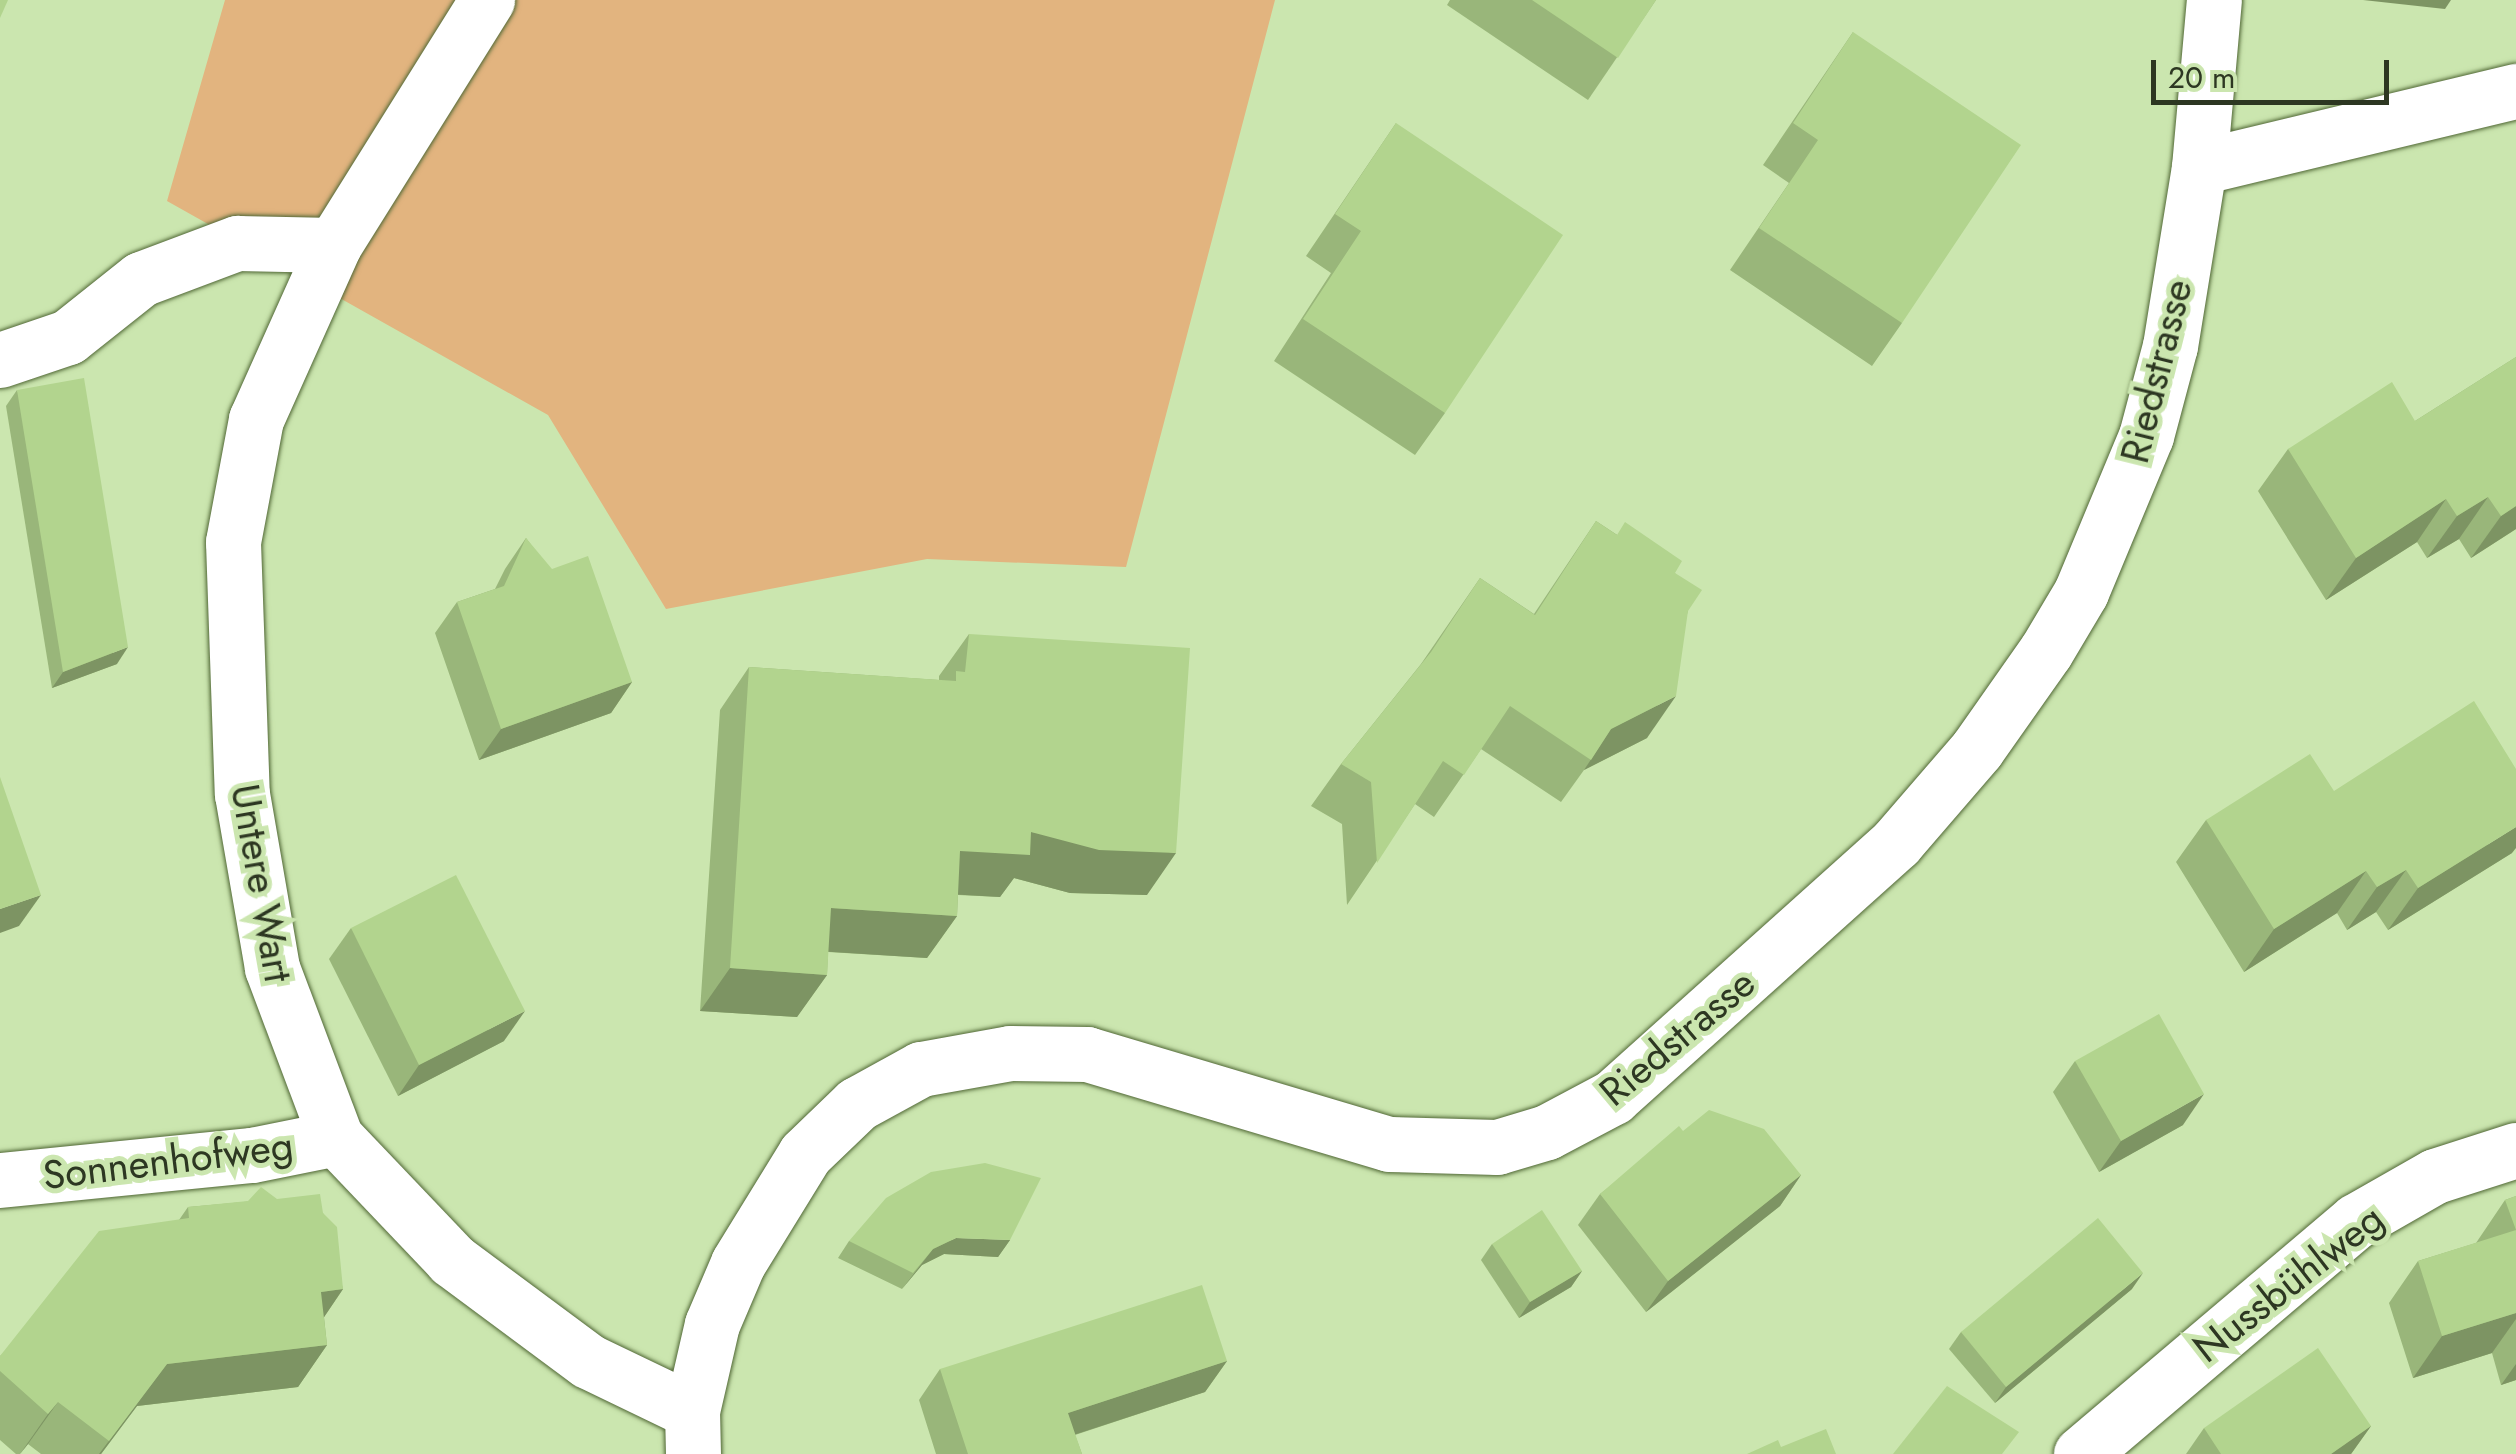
<!DOCTYPE html>
<html>
<head>
<meta charset="utf-8">
<style>
	body { margin:0 }
	#map { position:relative; width:2516px; height:1454px; overflow:hidden; background:#cbe6af; font-family:Jost,sans-serif }
	div>[style] { position:absolute }
	.green>* { inset:0; background:#e2b47f }
	.roads { filter:drop-shadow(0 0 2px #506735) drop-shadow(0 0 2px #506735) }
	.minor>* { height:55px; margin:-27.5px; padding:0 27.5px; transform-origin:27.5px; border-radius:27.5px; background:#fff }
	.wall>* { inset:0; background:#99b67a }
	.shaded-wall>* { inset:0; background:#7d9463 }
	.building>* { inset:0; background:#b2d48e }
	span { translate:-50% -50%; white-space:nowrap; text-align:center; line-height:1.15; -webkit-text-stroke:10px #cbe6af; paint-order:stroke }
	.street-label { font-size:40px; color:#2d3722 }
	.scale { position:absolute; left:2151px; top:60px; width:238px; height:45px; box-sizing:border-box; border:5px solid #2d3722; border-top:0; padding-left:12px; font-size:30px; line-height:35px; white-space:nowrap; color:#2d3722; -webkit-text-stroke:8px #cbe6af; paint-order:stroke }
</style>
</head>
<body>
<div id="map">
	<div class="green">
		<i style="clip-path:polygon(225px 0,1275px 0,1126px 567px,927px 559px,666px 609px,548px 415px,167px 201px)"></i>
	</div>
	<div class="roads">
		<div class="minor">
			<i style="left:487px;top:0;width:289px;rotate:122deg"></i>
			<i style="left:334px;top:245px;width:191px;rotate:114.1deg"></i>
			<i style="left:256px;top:419px;width:125px;rotate:100.6deg"></i>
			<i style="left:233px;top:542px;width:252px;rotate:88deg"></i>
			<i style="left:242px;top:794px;width:177px;rotate:80.2deg"></i>
			<i style="left:272px;top:968px;width:182px;rotate:69.4deg"></i>
			<i style="left:336px;top:1138px;width:168px;rotate:46.4deg"></i>
			<i style="left:452px;top:1260px;width:169px;rotate:36.6deg"></i>
			<i style="left:588px;top:1361px;width:115px;rotate:25.7deg"></i>
			<i style="left:2199px;top:167px;width:326px;rotate:-13.5deg"></i>
			<i style="left:0;top:360px;width:72px;rotate:-18.7deg"></i>
			<i style="left:68px;top:337px;width:93px;rotate:-38.5deg"></i>
			<i style="left:141px;top:279px;width:103px;rotate:-20.6deg"></i>
			<i style="left:237px;top:243px;width:97px;rotate:1.2deg"></i>
			<i style="left:0;top:1180px;width:253px;rotate:-5.7deg"></i>
			<i style="left:252px;top:1155px;width:86px;rotate:-11.4deg"></i>
			<i style="left:693px;top:1454px;width:43px;rotate:-91.3deg"></i>
			<i style="left:692px;top:1411px;width:89px;rotate:-77.1deg"></i>
			<i style="left:712px;top:1324px;width:66px;rotate:-66.9deg"></i>
			<i style="left:738px;top:1263px;width:128px;rotate:-58.4deg"></i>
			<i style="left:805px;top:1154px;width:72px;rotate:-43.9deg"></i>
			<i style="left:857px;top:1104px;width:73px;rotate:-28.7deg"></i>
			<i style="left:921px;top:1069px;width:90px;rotate:-10.2deg"></i>
			<i style="left:1010px;top:1053px;width:77px;rotate:0.7deg"></i>
			<i style="left:1087px;top:1054px;width:315px;rotate:16.6deg"></i>
			<i style="left:1389px;top:1144px;width:108px;rotate:1.6deg"></i>
			<i style="left:1497px;top:1147px;width:52px;rotate:-16.7deg"></i>
			<i style="left:1547px;top:1132px;width:75px;rotate:-27.9deg"></i>
			<i style="left:1613px;top:1097px;width:380px;rotate:-41.9deg"></i>
			<i style="left:1896px;top:843px;width:124px;rotate:-49.2deg"></i>
			<i style="left:1977px;top:749px;width:120px;rotate:-54.9deg"></i>
			<i style="left:2046px;top:651px;width:69px;rotate:-59.3deg"></i>
			<i style="left:2081px;top:592px;width:169px;rotate:-67.4deg"></i>
			<i style="left:2146px;top:436px;width:93px;rotate:-75.1deg"></i>
			<i style="left:2170px;top:346px;width:181px;rotate:-80.8deg"></i>
			<i style="left:2199px;top:167px;width:168px;rotate:-84.9deg"></i>
			<i style="left:2081px;top:1454px;width:360px;rotate:-40.3deg"></i>
			<i style="left:2356px;top:1221px;width:91px;rotate:-29.7deg"></i>
			<i style="left:2435px;top:1176px;width:85px;rotate:-17.8deg"></i>
		</div>
	</div>
	<div class="wall">
		<i style="clip-path:polygon(1450px 0,1656px 0,1588px 100px,1447px 5px)"></i>
		<i style="clip-path:polygon(1853px 32px,1902px 323px,1872px 366px,1730px 270px,1789px 183px,1763px 165px)"></i>
		<i style="clip-path:polygon(1396px 123px,1445px 413px,1415px 455px,1274px 361px,1331px 273px,1306px 256px)"></i>
		<i style="clip-path:polygon(2516px 357px,2516px 529px,2471px 558px,2459px 539px,2427px 558px,2417px 542px,2326px 600px,2258px 491px,2288px 449px,2415px 421px)"></i>
		<i style="clip-path:polygon(17px 390px,117px 664px,52px 688px,6px 406px)"></i>
		<i style="clip-path:polygon(1596px 521px,1675px 573px,1688px 611px,1647px 738px,1584px 770px,1561px 802px,1481px 749px,1434px 817px,1415px 804px,1347px 905px,1342px 824px,1311px 806px,1341px 764px,1421px 664px,1480px 578px,1534px 614px)"></i>
		<i style="clip-path:polygon(526px 538px,632px 682px,611px 713px,479px 760px,435px 633px,457px 602px,495px 589px,505px 569px)"></i>
		<i style="clip-path:polygon(969px 634px,1147px 895px,1070px 893px,1014px 878px,1000px 897px,958px 895px,957px 916px,927px 958px,828px 952px,827px 975px,797px 1017px,700px 1011px,720px 710px,749px 667px,939px 680px,939px 676px)"></i>
		<i style="clip-path:polygon(2334px 791px,2512px 853px,2388px 930px,2376px 912px,2347px 930px,2337px 913px,2244px 972px,2176px 862px,2206px 820px)"></i>
		<i style="clip-path:polygon(351px 928px,504px 1041px,398px 1096px,329px 959px)"></i>
		<i style="clip-path:polygon(2075px 1061px,2183px 1125px,2099px 1172px,2053px 1092px)"></i>
		<i style="clip-path:polygon(1683px 1131px,1801px 1175px,1780px 1206px,1646px 1312px,1578px 1225px,1600px 1194px)"></i>
		<i style="clip-path:polygon(2516px 1196px,2516px 1380px,2501px 1385px,2492px 1353px,2413px 1378px,2389px 1303px,2418px 1261px,2476px 1243px,2505px 1200px)"></i>
		<i style="clip-path:polygon(277px 1199px,323px 1213px,343px 1289px,324px 1317px,327px 1345px,298px 1387px,137px 1406px,101px 1454px,41px 1454px,28px 1444px,20px 1454px,16px 1454px,0 1440px,0 1356px,179px 1220px,188px 1207px)"></i>
		<i style="clip-path:polygon(1010px 1240px,998px 1257px,944px 1254px,922px 1265px,902px 1289px,838px 1258px,849px 1241px)"></i>
		<i style="clip-path:polygon(1492px 1244px,1582px 1271px,1571px 1287px,1519px 1318px,1481px 1260px)"></i>
		<i style="clip-path:polygon(2132px 1289px,1995px 1403px,1949px 1349px,1961px 1332px)"></i>
		<i style="clip-path:polygon(1227px 1361px,1205px 1392px,1075px 1435px,1082px 1454px,936px 1454px,919px 1400px,940px 1369px)"></i>
		<i style="clip-path:polygon(2371px 1426px,2351px 1454px,2186px 1454px,2204px 1428px)"></i>
	</div>
	<div class="shaded-wall">
		<i style="clip-path:polygon(2363px 0,2451px 0,2445px 9px)"></i>
		<i style="clip-path:polygon(2488px 497px,2459px 539px,2427px 558px,2457px 516px)"></i>
		<i style="clip-path:polygon(2446px 499px,2417px 542px,2326px 600px,2356px 558px)"></i>
		<i style="clip-path:polygon(2516px 506px,2516px 529px,2471px 558px,2501px 516px)"></i>
		<i style="clip-path:polygon(128px 647px,117px 664px,52px 688px,63px 672px)"></i>
		<i style="clip-path:polygon(632px 682px,611px 713px,479px 760px,501px 729px)"></i>
		<i style="clip-path:polygon(1676px 696px,1647px 738px,1584px 770px,1611px 729px)"></i>
		<i style="clip-path:polygon(2516px 827px,2516px 848px,2512px 853px,2388px 930px,2418px 888px)"></i>
		<i style="clip-path:polygon(1031px 832px,1176px 853px,1147px 895px,1070px 893px,1014px 878px,1000px 897px,930px 893px,960px 851px)"></i>
		<i style="clip-path:polygon(2406px 870px,2376px 912px,2347px 930px,2377px 887px)"></i>
		<i style="clip-path:polygon(2366px 871px,2337px 913px,2244px 972px,2274px 929px)"></i>
		<i style="clip-path:polygon(41px 895px,19px 926px,0 933px,0 909px)"></i>
		<i style="clip-path:polygon(831px 908px,957px 916px,927px 958px,801px 950px)"></i>
		<i style="clip-path:polygon(730px 968px,827px 975px,797px 1017px,700px 1011px)"></i>
		<i style="clip-path:polygon(525px 1011px,504px 1041px,398px 1096px,419px 1065px)"></i>
		<i style="clip-path:polygon(2204px 1094px,2183px 1125px,2099px 1172px,2121px 1141px)"></i>
		<i style="clip-path:polygon(1801px 1175px,1780px 1206px,1646px 1312px,1668px 1281px)"></i>
		<i style="clip-path:polygon(956px 1238px,1010px 1240px,998px 1257px,944px 1254px,922px 1265px,902px 1289px,933px 1249px)"></i>
		<i style="clip-path:polygon(1582px 1271px,1571px 1287px,1519px 1318px,1530px 1302px)"></i>
		<i style="clip-path:polygon(2143px 1273px,2132px 1289px,1995px 1403px,2006px 1387px)"></i>
		<i style="clip-path:polygon(343px 1289px,314px 1332px,321px 1292px)"></i>
		<i style="clip-path:polygon(2516px 1313px,2516px 1319px,2492px 1353px,2413px 1378px,2442px 1336px)"></i>
		<i style="clip-path:polygon(327px 1345px,298px 1387px,137px 1406px,101px 1454px,99px 1454px,167px 1364px)"></i>
		<i style="clip-path:polygon(1227px 1361px,1205px 1392px,1046px 1444px,1068px 1413px)"></i>
		<i style="clip-path:polygon(2516px 1364px,2516px 1380px,2501px 1385px)"></i>
		<i style="clip-path:polygon(58px 1402px,28px 1444px,20px 1454px,48px 1414px)"></i>
		<i style="clip-path:polygon(2371px 1426px,2351px 1454px,2331px 1454px)"></i>
	</div>
	<div class="building">
		<i style="clip-path:polygon(0 0,8px 0,0 18px)"></i>
		<i style="clip-path:polygon(1532px 0,1656px 0,1618px 58px)"></i>
		<i style="clip-path:polygon(1853px 32px,2021px 145px,1902px 323px,1759px 228px,1818px 140px,1793px 123px)"></i>
		<i style="clip-path:polygon(1396px 123px,1563px 235px,1445px 413px,1303px 319px,1361px 231px,1335px 214px)"></i>
		<i style="clip-path:polygon(2516px 357px,2516px 506px,2501px 516px,2488px 497px,2457px 516px,2446px 499px,2356px 558px,2288px 449px,2392px 382px,2415px 421px)"></i>
		<i style="clip-path:polygon(84px 378px,128px 647px,63px 672px,17px 390px)"></i>
		<i style="clip-path:polygon(1596px 521px,1617px 535px,1625px 522px,1682px 561px,1675px 573px,1702px 590px,1688px 611px,1676px 696px,1611px 729px,1591px 760px,1510px 706px,1464px 775px,1443px 761px,1377px 863px,1371px 782px,1341px 764px,1431px 652px,1480px 578px,1535px 615px)"></i>
		<i style="clip-path:polygon(526px 538px,552px 569px,588px 556px,632px 682px,501px 729px,457px 602px,504px 586px)"></i>
		<i style="clip-path:polygon(969px 634px,1190px 648px,1176px 853px,1099px 850px,1031px 832px,1030px 855px,960px 851px,957px 916px,831px 908px,827px 975px,730px 968px,749px 667px,956px 681px,956px 671px,965px 672px)"></i>
		<i style="clip-path:polygon(2474px 701px,2516px 769px,2516px 827px,2418px 888px,2406px 870px,2377px 887px,2366px 871px,2274px 929px,2206px 820px,2310px 754px,2334px 791px)"></i>
		<i style="clip-path:polygon(0 777px,41px 895px,0 909px)"></i>
		<i style="clip-path:polygon(456px 875px,525px 1011px,419px 1065px,351px 928px)"></i>
		<i style="clip-path:polygon(2159px 1014px,2204px 1094px,2121px 1141px,2075px 1061px)"></i>
		<i style="clip-path:polygon(1709px 1110px,1764px 1129px,1801px 1175px,1668px 1281px,1600px 1194px,1679px 1126px,1683px 1131px)"></i>
		<i style="clip-path:polygon(985px 1163px,1041px 1178px,1010px 1240px,956px 1238px,933px 1249px,913px 1273px,849px 1241px,886px 1198px,931px 1172px)"></i>
		<i style="clip-path:polygon(261px 1187px,277px 1199px,320px 1194px,323px 1213px,337px 1227px,343px 1289px,321px 1292px,327px 1345px,167px 1364px,109px 1441px,58px 1402px,48px 1414px,0 1371px,0 1356px,99px 1231px,189px 1218px,188px 1207px,248px 1201px)"></i>
		<i style="clip-path:polygon(2516px 1196px,2516px 1313px,2442px 1336px,2418px 1261px,2516px 1230px,2505px 1200px)"></i>
		<i style="clip-path:polygon(1542px 1210px,1582px 1271px,1530px 1302px,1492px 1244px)"></i>
		<i style="clip-path:polygon(2098px 1218px,2143px 1273px,2006px 1387px,1961px 1332px)"></i>
		<i style="clip-path:polygon(1202px 1285px,1227px 1361px,1068px 1413px,1082px 1454px,968px 1454px,940px 1369px)"></i>
		<i style="clip-path:polygon(2318px 1348px,2371px 1426px,2331px 1454px,2221px 1454px,2204px 1428px)"></i>
		<i style="clip-path:polygon(1947px 1386px,2019px 1432px,2002px 1454px,1893px 1454px)"></i>
		<i style="clip-path:polygon(1826px 1429px,1836px 1454px,1747px 1454px,1778px 1440px,1781px 1447px)"></i>
	</div>
	<div class="street-label">
		<span style="left:2156px;top:371px;rotate:-76deg">Riedstrasse</span>
		<span style="left:262px;top:883px;rotate:80deg">Untere Wart</span>
		<span style="left:1677px;top:1037px;rotate:-40deg">Riedstrasse</span>
		<span style="left:168px;top:1160px;rotate:-7deg">Sonnenhofweg</span>
		<span style="left:2288px;top:1283px;rotate:-38deg">Nussbühlweg</span>
	</div>
	<div class="scale">20 m</div>
</div>
</body>
</html>
